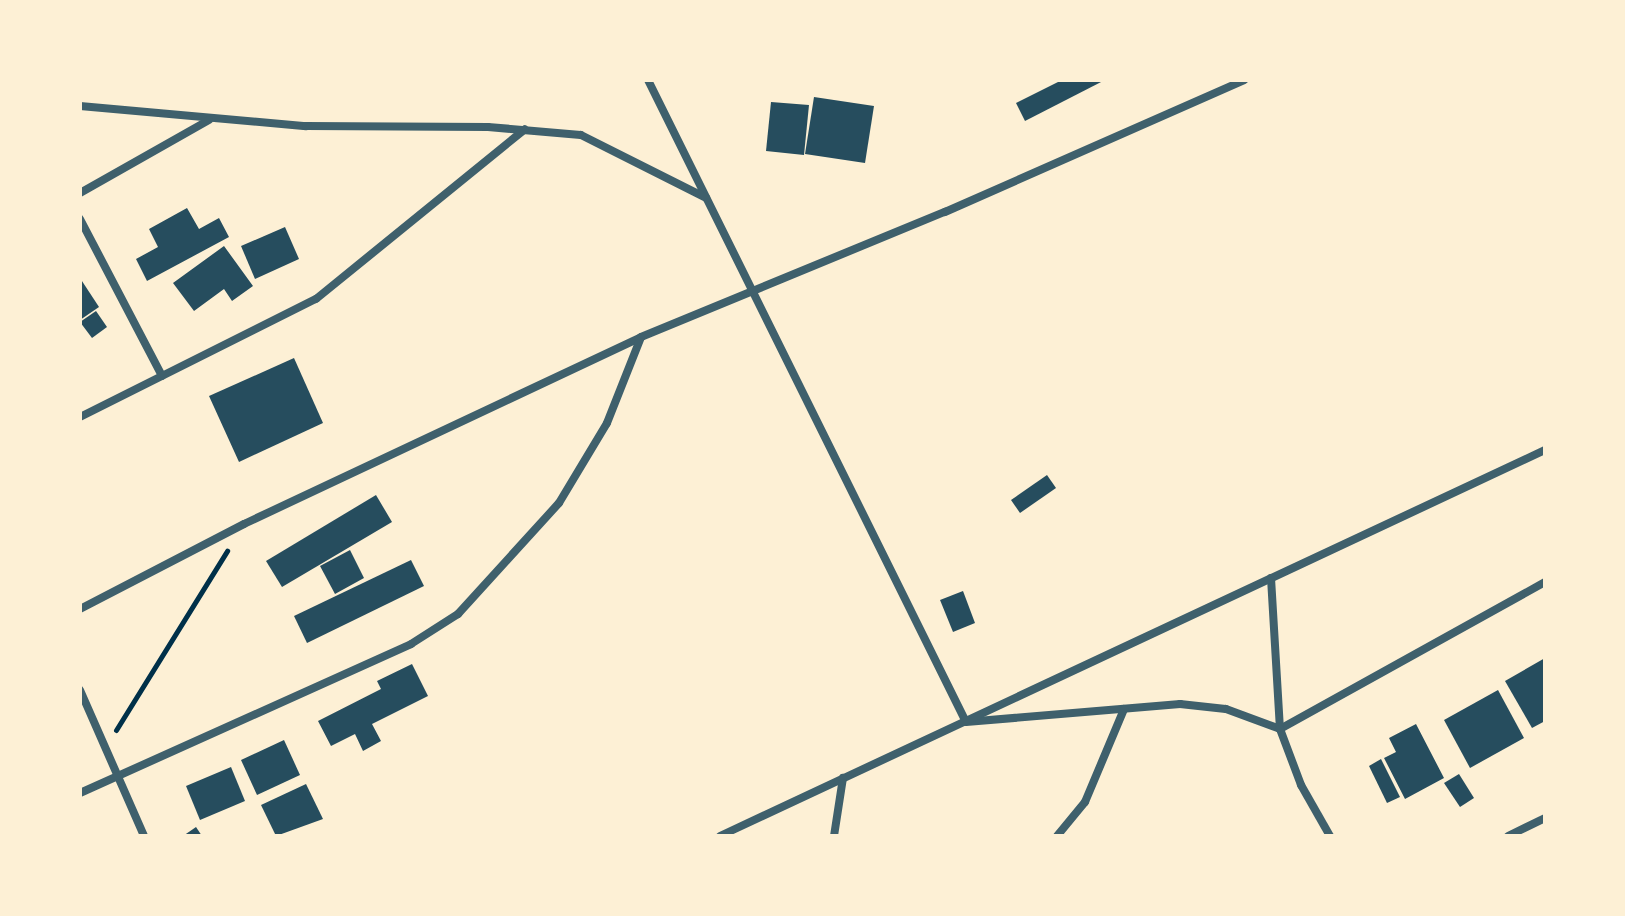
<!DOCTYPE html>
<html>
<head>
<meta charset="utf-8">
<style>
	body { margin:0 }
	#map { position:relative; width:1625px; height:916px; overflow:hidden; background:#fdf0d5; font-family:"Sofia Sans Condensed",sans-serif }
	div>[style] { position:absolute }
	.building>* { inset:0; background:#264d5e }
	.path>* { height:5px; margin:-2.5px; padding:0 2.5px; transform-origin:2.5px; border-radius:2.5px; background:#003049 }
	.minor>* { height:8px; margin:-4px; padding:0 4px; transform-origin:4px; border-radius:4px; background:#3f606c }
	span { translate:-50% -50%; white-space:nowrap; text-align:center; line-height:1.15; -webkit-text-stroke:8px #fdf0d5; paint-order:stroke }
	.frame { position:absolute; inset:0; border:82px solid #fdf0d5; pointer-events:none }
</style>
</head>
<body>
<div id="map">
	<div class="building">
		<i style="clip-path:polygon(1062px 80px,1105px 80px,1025px 121px,1016px 103px)"></i>
		<i style="clip-path:polygon(814px 97px,874px 106px,865px 163px,805px 154px)"></i>
		<i style="clip-path:polygon(771px 102px,809px 105px,804px 155px,766px 151px)"></i>
		<i style="clip-path:polygon(187px 208px,199px 229px,219px 218px,229px 237px,147px 281px,136px 259px,158px 247px,149px 229px)"></i>
		<i style="clip-path:polygon(285px 227px,299px 259px,255px 279px,241px 246px)"></i>
		<i style="clip-path:polygon(224px 246px,253px 286px,232px 301px,224px 289px,194px 311px,173px 283px)"></i>
		<i style="clip-path:polygon(80px 278px,99px 307px,80px 320px)"></i>
		<i style="clip-path:polygon(96px 311px,107px 327px,92px 338px,80px 322px)"></i>
		<i style="clip-path:polygon(294px 358px,323px 423px,239px 462px,209px 396px)"></i>
		<i style="clip-path:polygon(1047px 475px,1056px 488px,1020px 513px,1011px 500px)"></i>
		<i style="clip-path:polygon(376px 495px,392px 522px,282px 587px,266px 561px)"></i>
		<i style="clip-path:polygon(350px 550px,364px 578px,335px 594px,320px 566px)"></i>
		<i style="clip-path:polygon(411px 560px,424px 586px,307px 643px,294px 616px)"></i>
		<i style="clip-path:polygon(963px 591px,975px 623px,953px 632px,940px 600px)"></i>
		<i style="clip-path:polygon(1545px 658px,1545px 721px,1532px 728px,1505px 681px)"></i>
		<i style="clip-path:polygon(412px 664px,428px 696px,372px 724px,381px 741px,363px 751px,355px 734px,331px 746px,318px 721px,381px 689px,377px 681px)"></i>
		<i style="clip-path:polygon(1498px 690px,1524px 738px,1470px 768px,1444px 720px)"></i>
		<i style="clip-path:polygon(1416px 724px,1444px 778px,1405px 799px,1384px 758px,1396px 752px,1389px 738px)"></i>
		<i style="clip-path:polygon(284px 740px,300px 775px,257px 795px,241px 760px)"></i>
		<i style="clip-path:polygon(1381px 759px,1400px 797px,1387px 803px,1369px 766px)"></i>
		<i style="clip-path:polygon(231px 767px,245px 801px,200px 820px,186px 786px)"></i>
		<i style="clip-path:polygon(1459px 774px,1474px 798px,1460px 807px,1444px 783px)"></i>
		<i style="clip-path:polygon(306px 784px,323px 819px,276px 836px,261px 805px)"></i>
		<i style="clip-path:polygon(196px 827px,202px 836px,183px 836px)"></i>
	</div>
	<div class="path">
		<i style="left:116px;top:730px;width:211px;rotate:-58.2deg"></i>
	</div>
	<div class="minor">
		<i style="left:648px;top:80px;width:716px;rotate:63.65deg"></i>
		<i style="left:966px;top:722px;width:215px;rotate:-4.8deg"></i>
		<i style="left:1180px;top:704px;width:46px;rotate:6.2deg"></i>
		<i style="left:1226px;top:709px;width:58px;rotate:20.3deg"></i>
		<i style="left:1280px;top:729px;width:303px;rotate:-29deg"></i>
		<i style="left:80px;top:106px;width:227px;rotate:5.1deg"></i>
		<i style="left:306px;top:126px;width:182px;rotate:0.3deg"></i>
		<i style="left:488px;top:127px;width:93px;rotate:4.9deg"></i>
		<i style="left:581px;top:135px;width:140px;rotate:26.7deg"></i>
		<i style="left:80px;top:193px;width:148px;rotate:-29.5deg"></i>
		<i style="left:80px;top:219px;width:177px;rotate:62.4deg"></i>
		<i style="left:80px;top:417px;width:264px;rotate:-26.6deg"></i>
		<i style="left:316px;top:299px;width:269px;rotate:-39.1deg"></i>
		<i style="left:1271px;top:578px;width:151px;rotate:86.6deg"></i>
		<i style="left:1280px;top:729px;width:60px;rotate:69.4deg"></i>
		<i style="left:1301px;top:785px;width:59px;rotate:60.4deg"></i>
		<i style="left:80px;top:609px;width:185px;rotate:-27.4deg"></i>
		<i style="left:244px;top:524px;width:439px;rotate:-25.2deg"></i>
		<i style="left:641px;top:337px;width:329px;rotate:-22.4deg"></i>
		<i style="left:945px;top:212px;width:327px;rotate:-23.8deg"></i>
		<i style="left:80px;top:690px;width:159px;rotate:66.3deg"></i>
		<i style="left:80px;top:793px;width:363px;rotate:-24.2deg"></i>
		<i style="left:411px;top:644px;width:56px;rotate:-32.6deg"></i>
		<i style="left:458px;top:614px;width:150px;rotate:-47.7deg"></i>
		<i style="left:559px;top:503px;width:93px;rotate:-59deg"></i>
		<i style="left:607px;top:423px;width:92px;rotate:-68.4deg"></i>
		<i style="left:720px;top:836px;width:911px;rotate:-25.07deg"></i>
		<i style="left:834px;top:836px;width:59px;rotate:-81.2deg"></i>
		<i style="left:1057px;top:836px;width:44px;rotate:-50.5deg"></i>
		<i style="left:1085px;top:802px;width:101px;rotate:-67.2deg"></i>
		<i style="left:1508px;top:836px;width:41px;rotate:-25.9deg"></i>
	</div>
	<div class="frame"></div>
</div>
</body>
</html>
